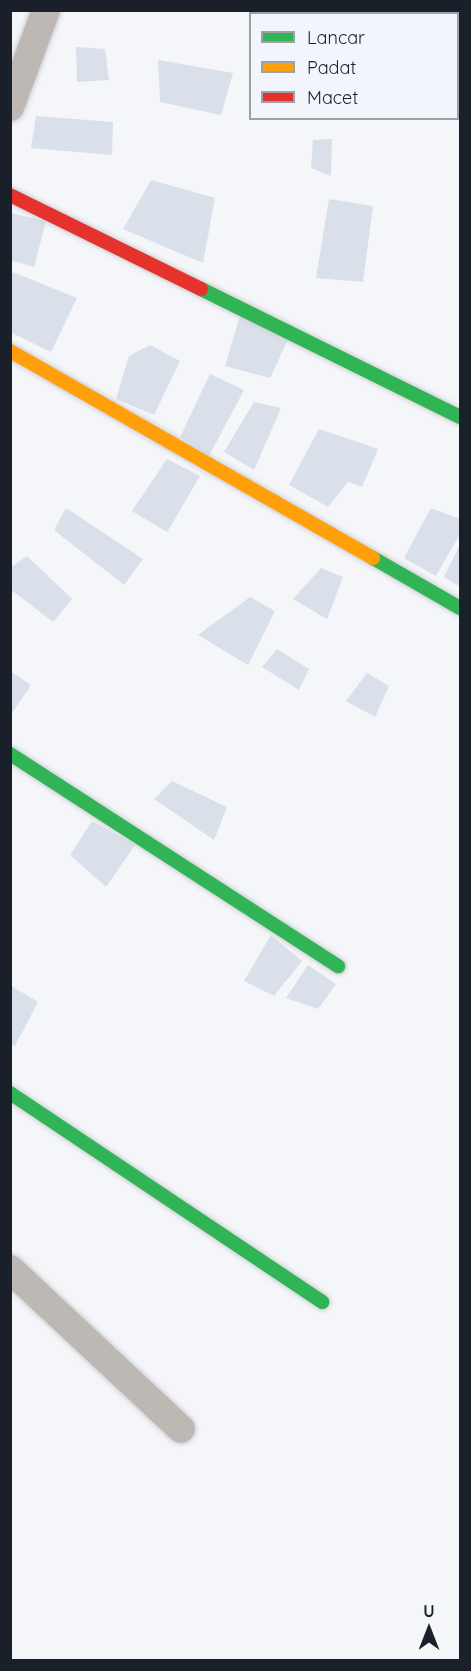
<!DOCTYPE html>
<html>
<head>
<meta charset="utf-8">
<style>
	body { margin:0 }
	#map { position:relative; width:471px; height:1671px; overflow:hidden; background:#f4f6f9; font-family:Quicksand,sans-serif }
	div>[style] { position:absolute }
	.building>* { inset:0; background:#d9e0ea }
	.roads { filter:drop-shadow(0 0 2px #cecfd3) drop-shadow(0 0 2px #cecfd3) }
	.street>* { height:28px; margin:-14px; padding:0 14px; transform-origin:14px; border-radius:14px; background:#beb8b4 }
	.fast>* { height:14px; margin:-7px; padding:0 7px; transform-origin:7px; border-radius:7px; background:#30b455 }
	.slow>* { height:14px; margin:-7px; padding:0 7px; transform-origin:7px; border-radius:7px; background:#ff9f0a }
	.jam>* { height:14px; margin:-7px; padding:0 7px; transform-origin:7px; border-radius:7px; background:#e5322d }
	span { translate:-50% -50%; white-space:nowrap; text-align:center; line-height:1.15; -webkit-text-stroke:5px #f2f5fb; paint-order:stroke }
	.frame { position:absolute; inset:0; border:12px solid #1a2029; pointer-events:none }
	.legend { position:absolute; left:249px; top:12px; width:210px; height:108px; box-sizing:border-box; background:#f2f5fb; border:2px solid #9ca0a7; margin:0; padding:8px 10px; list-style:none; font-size:18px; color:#1a2029 }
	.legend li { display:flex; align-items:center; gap:12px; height:30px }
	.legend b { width:30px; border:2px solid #9ca0a7 }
	.north { position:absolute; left:399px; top:1599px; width:60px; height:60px; -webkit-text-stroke:4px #f2f5fb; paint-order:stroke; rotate:0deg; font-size:16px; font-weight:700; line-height:24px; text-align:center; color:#1a2029 }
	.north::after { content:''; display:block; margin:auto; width:21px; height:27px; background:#1a2029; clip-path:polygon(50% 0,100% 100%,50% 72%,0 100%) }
</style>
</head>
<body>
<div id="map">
	<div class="building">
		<i style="clip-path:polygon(76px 47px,105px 49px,109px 80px,77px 82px)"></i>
		<i style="clip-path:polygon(158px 60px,233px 73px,221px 115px,160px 102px)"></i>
		<i style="clip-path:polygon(36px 116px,113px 122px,112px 155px,31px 148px)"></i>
		<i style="clip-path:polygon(332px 139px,331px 176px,311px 168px,313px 140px)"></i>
		<i style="clip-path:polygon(151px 180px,215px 198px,203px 263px,123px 229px)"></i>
		<i style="clip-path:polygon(329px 199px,373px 206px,363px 282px,316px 278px)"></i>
		<i style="clip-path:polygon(10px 213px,46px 221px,34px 267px,10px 260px)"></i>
		<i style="clip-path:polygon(10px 271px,77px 298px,51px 352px,10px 332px)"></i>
		<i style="clip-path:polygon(240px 316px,289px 337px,270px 378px,225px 366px)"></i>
		<i style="clip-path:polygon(150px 345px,180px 361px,154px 415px,116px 399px,129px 356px)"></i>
		<i style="clip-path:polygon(210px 374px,244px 390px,209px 456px,180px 437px)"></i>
		<i style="clip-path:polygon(254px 402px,281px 408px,254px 470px,224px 452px)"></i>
		<i style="clip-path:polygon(319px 429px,378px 449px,362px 487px,348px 482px,328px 507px,289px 485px)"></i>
		<i style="clip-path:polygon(167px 459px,200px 476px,167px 532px,132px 511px)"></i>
		<i style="clip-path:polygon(66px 508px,143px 559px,124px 585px,54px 530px)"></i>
		<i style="clip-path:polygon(431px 508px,460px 519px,460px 534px,436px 576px,404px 558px)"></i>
		<i style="clip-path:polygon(460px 544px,460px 587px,444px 577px)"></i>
		<i style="clip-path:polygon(27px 556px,72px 599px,53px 622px,10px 589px,10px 568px)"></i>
		<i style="clip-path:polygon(321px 568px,343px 577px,327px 619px,293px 599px)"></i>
		<i style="clip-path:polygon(250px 597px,275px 611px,248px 665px,198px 635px)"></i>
		<i style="clip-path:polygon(277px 649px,309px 669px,299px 690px,262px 667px)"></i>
		<i style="clip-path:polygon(10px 671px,31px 685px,10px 716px)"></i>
		<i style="clip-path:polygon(367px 673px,389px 686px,375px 717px,346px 701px)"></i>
		<i style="clip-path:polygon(172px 781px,227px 807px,214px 840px,154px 799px)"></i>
		<i style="clip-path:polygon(92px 821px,135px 845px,106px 887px,70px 855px)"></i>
		<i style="clip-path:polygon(271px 935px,302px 961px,274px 996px,244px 981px)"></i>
		<i style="clip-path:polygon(308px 965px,336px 984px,318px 1009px,286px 998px)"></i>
		<i style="clip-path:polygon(10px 985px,38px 1002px,15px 1046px,10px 1043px)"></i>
	</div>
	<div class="roads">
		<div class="street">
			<i style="left:10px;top:107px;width:103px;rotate:-69.6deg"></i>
			<i style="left:10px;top:1269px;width:234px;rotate:43.1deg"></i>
		</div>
		<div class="fast">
			<i style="left:201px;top:289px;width:289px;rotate:26.3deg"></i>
			<i style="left:373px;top:558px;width:100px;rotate:29.9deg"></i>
			<i style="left:10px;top:754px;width:391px;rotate:32.9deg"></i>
			<i style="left:10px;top:1093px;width:376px;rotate:33.8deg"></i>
		</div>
		<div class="slow">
			<i style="left:10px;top:351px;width:418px;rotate:29.7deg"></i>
		</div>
		<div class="jam">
			<i style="left:10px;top:195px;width:213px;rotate:26.2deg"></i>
		</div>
	</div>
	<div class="frame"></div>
	<ul class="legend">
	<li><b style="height:8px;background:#30b455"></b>Lancar</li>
	<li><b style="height:8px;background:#ff9f0a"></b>Padat</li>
	<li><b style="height:8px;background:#e5322d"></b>Macet</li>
	</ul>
	<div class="north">U</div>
</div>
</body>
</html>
